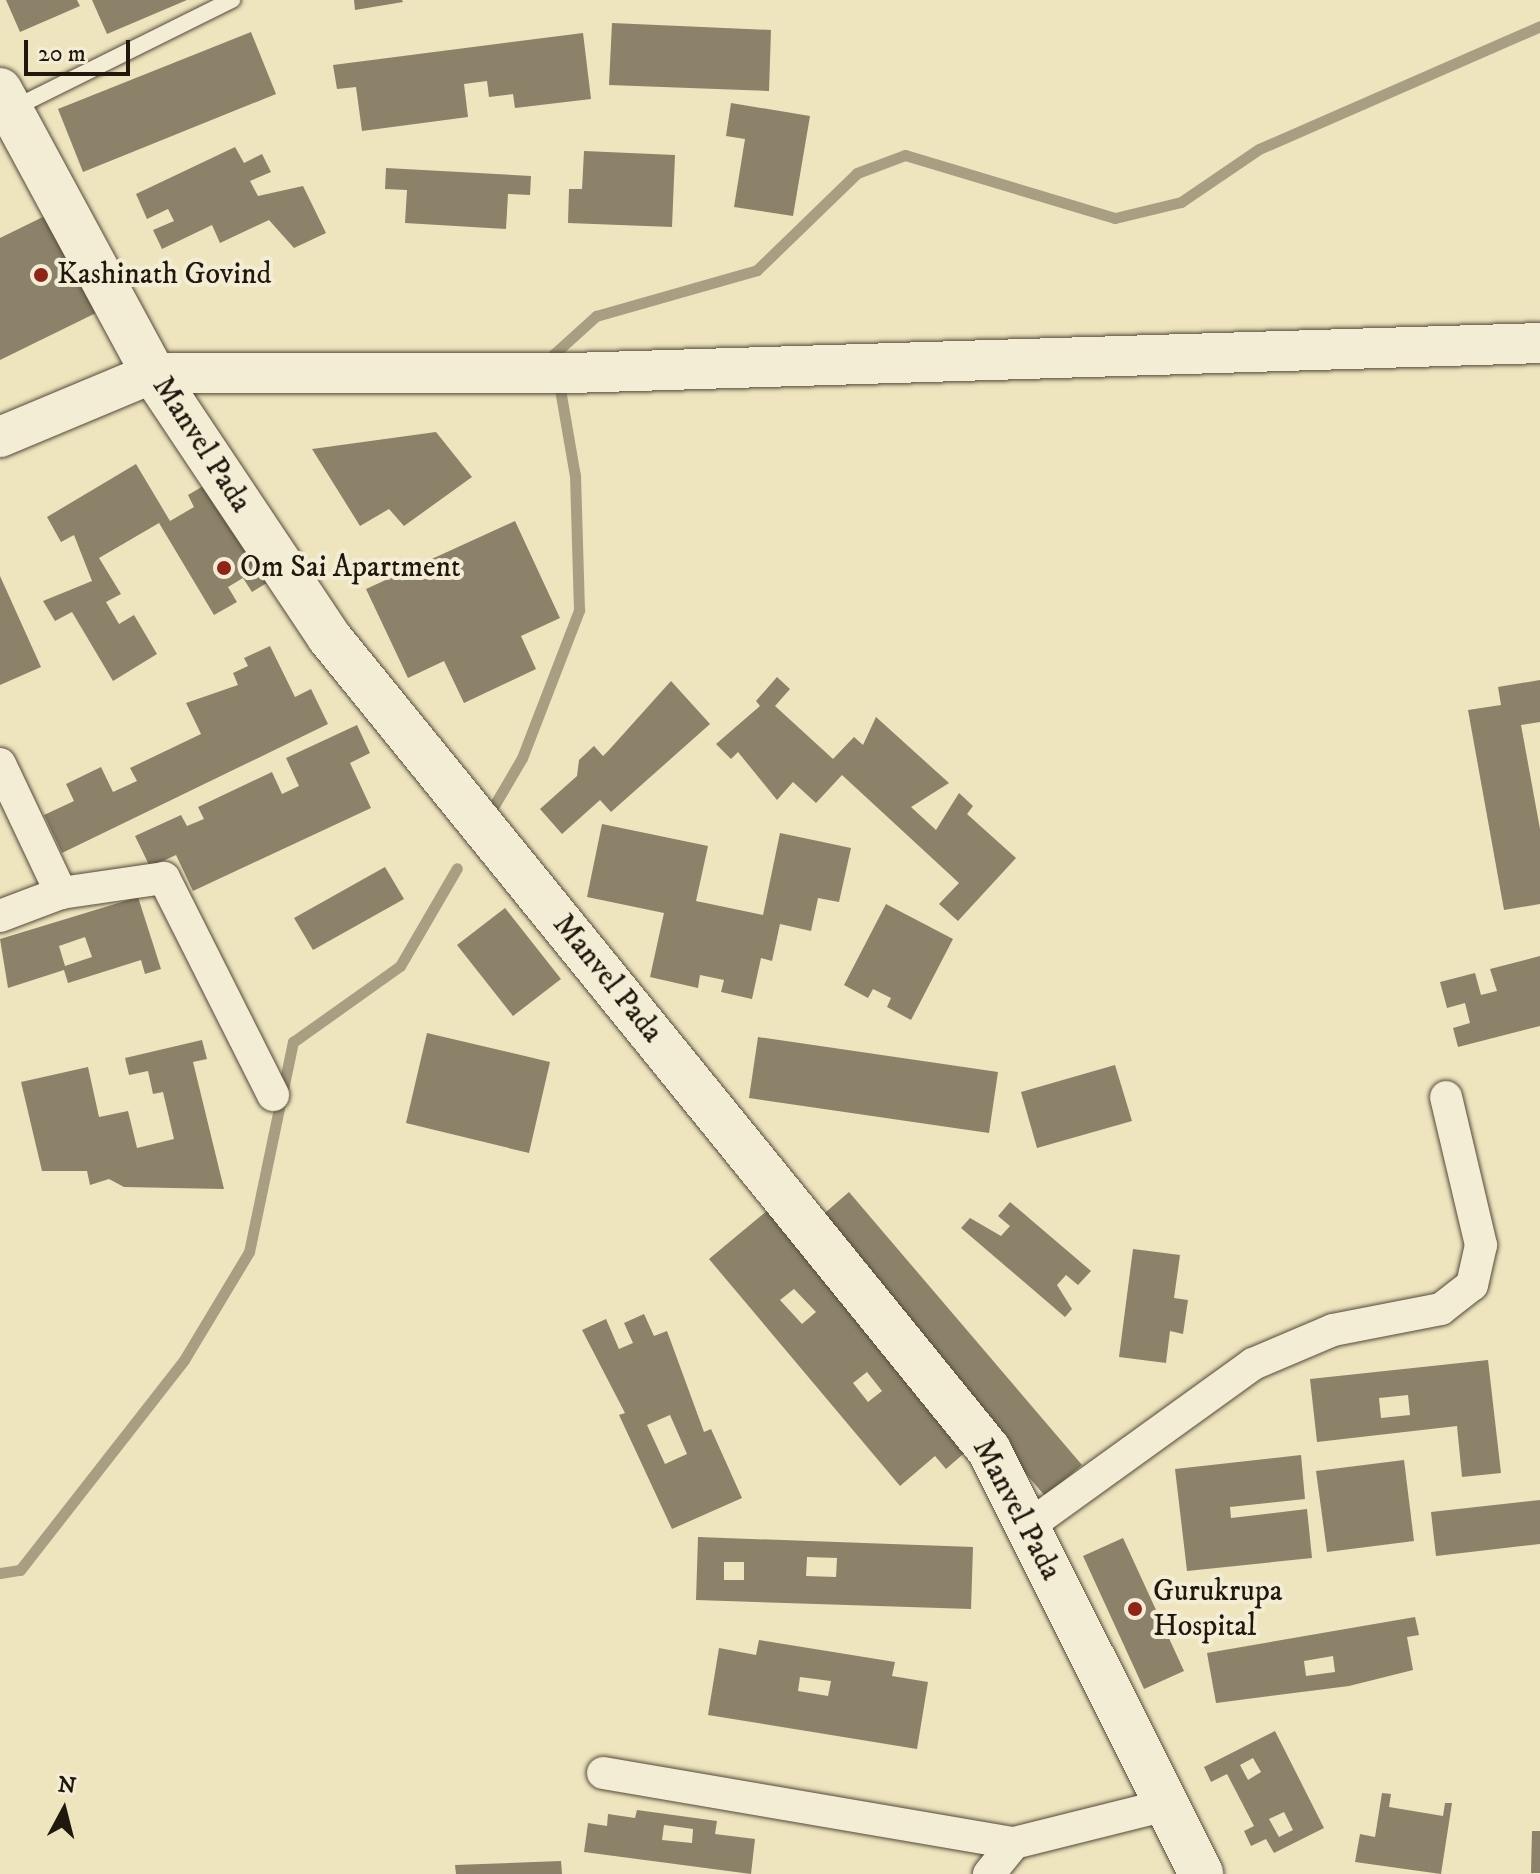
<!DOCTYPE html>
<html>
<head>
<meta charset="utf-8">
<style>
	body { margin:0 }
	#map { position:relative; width:1540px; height:1874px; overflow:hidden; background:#eee4be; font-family:"IM FELL DW Pica",serif }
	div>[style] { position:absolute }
	.stream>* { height:11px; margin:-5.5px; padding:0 5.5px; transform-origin:5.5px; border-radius:5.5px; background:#a89e82 }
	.building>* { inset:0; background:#8b8269 }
	.roads { filter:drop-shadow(0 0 2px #544a39) drop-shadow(0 0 2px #544a39) }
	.service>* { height:16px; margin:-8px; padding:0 8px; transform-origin:8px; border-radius:8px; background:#f4edd5 }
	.minor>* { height:32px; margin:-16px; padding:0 16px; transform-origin:16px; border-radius:16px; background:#f4edd5 }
	.tertiary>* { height:40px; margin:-20px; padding:0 20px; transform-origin:20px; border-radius:20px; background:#f4edd5 }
	.secondary>* { height:44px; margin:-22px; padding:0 22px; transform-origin:22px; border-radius:22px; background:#f4edd5 }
	.dots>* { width:22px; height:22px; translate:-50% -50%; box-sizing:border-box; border:4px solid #f4edd5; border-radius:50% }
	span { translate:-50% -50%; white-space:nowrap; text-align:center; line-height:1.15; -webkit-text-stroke:8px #f4edd5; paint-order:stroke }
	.poi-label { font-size:30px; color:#20170d }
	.left { translate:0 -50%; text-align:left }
	.street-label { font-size:30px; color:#20170d }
	.north { position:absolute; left:24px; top:1770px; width:80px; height:80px; -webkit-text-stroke:6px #f4edd5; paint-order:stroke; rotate:7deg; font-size:22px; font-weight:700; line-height:32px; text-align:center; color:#20170d }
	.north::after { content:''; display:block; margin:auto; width:28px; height:36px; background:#20170d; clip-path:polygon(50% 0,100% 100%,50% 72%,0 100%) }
	.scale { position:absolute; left:24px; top:40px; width:106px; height:36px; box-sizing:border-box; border:4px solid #20170d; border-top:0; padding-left:10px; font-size:24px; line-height:28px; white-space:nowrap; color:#20170d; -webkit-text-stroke:6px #f4edd5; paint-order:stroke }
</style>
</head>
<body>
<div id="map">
	<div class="stream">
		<i style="left:495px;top:804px;width:53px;rotate:-59.6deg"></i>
		<i style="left:522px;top:758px;width:159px;rotate:-68.9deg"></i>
		<i style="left:579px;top:610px;width:134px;rotate:-91.7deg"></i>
		<i style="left:575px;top:476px;width:124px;rotate:-99.8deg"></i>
		<i style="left:554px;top:354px;width:57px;rotate:-42.1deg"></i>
		<i style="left:596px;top:316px;width:167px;rotate:-15.9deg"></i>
		<i style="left:757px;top:270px;width:139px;rotate:-44.1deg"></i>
		<i style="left:857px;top:173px;width:51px;rotate:-20.6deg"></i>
		<i style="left:905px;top:155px;width:219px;rotate:16.7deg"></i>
		<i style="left:1115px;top:218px;width:68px;rotate:-13.6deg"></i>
		<i style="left:1181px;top:202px;width:94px;rotate:-34.2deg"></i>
		<i style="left:1259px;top:149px;width:307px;rotate:-23.6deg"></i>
		<i style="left:0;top:1573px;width:20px;rotate:-9deg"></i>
		<i style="left:20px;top:1570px;width:266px;rotate:-52deg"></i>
		<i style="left:184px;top:1360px;width:126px;rotate:-59deg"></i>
		<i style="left:249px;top:1252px;width:215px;rotate:-78.2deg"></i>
		<i style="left:293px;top:1042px;width:131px;rotate:-35.4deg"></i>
		<i style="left:400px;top:966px;width:113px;rotate:-59.8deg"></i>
	</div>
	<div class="building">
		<i style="clip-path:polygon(6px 0,77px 0,80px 6px,20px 32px)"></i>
		<i style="clip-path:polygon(92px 0,187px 0,107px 34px)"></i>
		<i style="clip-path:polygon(354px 0,402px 0,403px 2px,355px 10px)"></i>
		<i style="clip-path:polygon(612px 23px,771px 30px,769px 91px,609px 85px)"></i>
		<i style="clip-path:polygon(251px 32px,276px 94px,83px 172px,58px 109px)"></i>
		<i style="clip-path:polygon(583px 33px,591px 99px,515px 108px,513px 94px,489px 97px,487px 81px,464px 84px,468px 117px,362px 131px,356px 87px,337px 89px,333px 65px)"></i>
		<i style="clip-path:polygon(731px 103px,810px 116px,793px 216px,734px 207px,745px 139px,726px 136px)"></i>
		<i style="clip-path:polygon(235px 147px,244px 163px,262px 154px,271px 172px,250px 181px,258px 196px,303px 186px,326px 233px,294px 248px,269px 220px,220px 243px,212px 225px,162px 249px,153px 230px,174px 221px,168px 209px,147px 219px,136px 194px)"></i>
		<i style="clip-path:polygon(584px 151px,675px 155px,672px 227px,568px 223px,569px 189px,582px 189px)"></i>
		<i style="clip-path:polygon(386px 168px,531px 176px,530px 195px,508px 194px,506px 229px,405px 223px,407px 190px,385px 189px)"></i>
		<i style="clip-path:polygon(51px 213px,100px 311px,0 360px,0 238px)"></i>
		<i style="clip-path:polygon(436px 432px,472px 477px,404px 526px,389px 509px,360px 526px,312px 449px)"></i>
		<i style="clip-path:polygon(136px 464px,170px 521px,194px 507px,188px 495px,210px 482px,270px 581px,252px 592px,243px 578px,228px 587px,237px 602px,214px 615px,159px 523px,99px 558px,121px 594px,106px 602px,119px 624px,134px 615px,157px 654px,113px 681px,72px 612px,55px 621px,43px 601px,92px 581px,74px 535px,61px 542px,47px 517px)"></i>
		<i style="clip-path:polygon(515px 521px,560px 618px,521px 636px,536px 669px,464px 703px,444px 661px,408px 678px,366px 589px)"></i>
		<i style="clip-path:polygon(0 576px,41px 667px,0 685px)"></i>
		<i style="clip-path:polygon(270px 646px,295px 697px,311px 689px,328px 724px,62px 853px,44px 815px,74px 801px,66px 784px,101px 767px,113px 792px,137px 781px,130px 768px,201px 734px,186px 703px,238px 685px,233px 673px,248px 666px,244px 658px)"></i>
		<i style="clip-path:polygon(777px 677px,790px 689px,775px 706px,833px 759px,854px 737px,863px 745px,876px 717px,949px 783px,911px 807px,936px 830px,959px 793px,973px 806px,967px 814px,1016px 858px,958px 921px,939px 904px,959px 883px,842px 775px,816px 803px,793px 782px,777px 800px,738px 752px,731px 759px,716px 744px,760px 706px,756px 701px)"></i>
		<i style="clip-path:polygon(1540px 680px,1540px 722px,1521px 725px,1540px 829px,1540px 904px,1504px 910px,1468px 710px,1501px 705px,1498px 687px)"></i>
		<i style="clip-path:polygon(671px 681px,710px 724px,611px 812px,600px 800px,562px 834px,540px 809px,577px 776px,579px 760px,594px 746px,603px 756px,609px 750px)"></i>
		<i style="clip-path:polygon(357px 725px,370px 753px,350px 763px,371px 808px,193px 891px,176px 855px,150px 867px,135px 836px,181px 815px,187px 826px,204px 819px,198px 807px,272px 772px,282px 794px,299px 786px,286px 758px)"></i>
		<i style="clip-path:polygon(602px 824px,708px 846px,696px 901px,763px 915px,780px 833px,851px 848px,839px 902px,818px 898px,811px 931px,780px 924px,772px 961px,761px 958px,752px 999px,721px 992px,724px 980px,700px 975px,698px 988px,650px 977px,664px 913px,587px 897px)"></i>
		<i style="clip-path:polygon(385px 867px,404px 899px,313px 950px,294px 918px)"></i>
		<i style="clip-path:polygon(evenodd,138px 897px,161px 969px,145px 974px,141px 960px,68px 983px,64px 970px,8px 988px,0 939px,138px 897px,85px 937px,92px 957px,65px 966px,59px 946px,85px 937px)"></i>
		<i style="clip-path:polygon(886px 904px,953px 939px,911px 1020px,887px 1007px,891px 998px,873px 989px,868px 998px,844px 985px)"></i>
		<i style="clip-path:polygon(505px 908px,561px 979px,513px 1016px,457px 945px)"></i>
		<i style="clip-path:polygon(1540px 956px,1540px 1026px,1458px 1047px,1453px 1028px,1470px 1023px,1465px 1003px,1447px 1008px,1440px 982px,1475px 973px,1481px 995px,1497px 991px,1490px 969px)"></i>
		<i style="clip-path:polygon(427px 1033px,550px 1062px,529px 1153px,406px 1123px)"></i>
		<i style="clip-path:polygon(758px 1037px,998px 1072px,989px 1133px,749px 1098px)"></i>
		<i style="clip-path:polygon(202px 1040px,207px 1059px,193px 1062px,224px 1189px,124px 1187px,109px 1179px,90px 1185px,87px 1171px,42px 1171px,21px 1082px,88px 1067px,99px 1117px,128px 1111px,137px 1148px,174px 1139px,163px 1092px,153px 1094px,148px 1071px,129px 1075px,125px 1058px)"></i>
		<i style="clip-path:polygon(1115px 1065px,1132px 1121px,1037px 1148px,1021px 1092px)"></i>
		<i style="clip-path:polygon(849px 1192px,1082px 1465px,1045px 1496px,812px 1224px)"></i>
		<i style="clip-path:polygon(1010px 1202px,1091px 1271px,1078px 1285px,1066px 1275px,1057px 1285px,1072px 1309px,1065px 1317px,961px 1228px,970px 1218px,1001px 1236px,1010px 1226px,998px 1216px)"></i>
		<i style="clip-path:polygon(evenodd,768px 1210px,969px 1449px,946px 1469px,935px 1456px,900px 1486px,709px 1259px,768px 1210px,794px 1289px,816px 1312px,802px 1324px,780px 1300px,794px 1289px,768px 1210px,867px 1372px,882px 1391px,868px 1402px,853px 1383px,867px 1372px)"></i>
		<i style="clip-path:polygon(1133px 1249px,1180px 1255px,1174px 1298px,1188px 1300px,1183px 1334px,1170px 1331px,1166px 1363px,1119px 1357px)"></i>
		<i style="clip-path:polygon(evenodd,644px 1314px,654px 1336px,667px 1331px,704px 1432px,711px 1429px,742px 1498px,672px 1529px,619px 1415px,625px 1413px,582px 1330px,606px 1319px,619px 1349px,633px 1343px,624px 1323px,644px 1314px,670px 1415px,687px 1454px,665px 1464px,647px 1425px,670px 1415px)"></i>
		<i style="clip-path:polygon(evenodd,1488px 1360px,1501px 1473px,1462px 1477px,1457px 1426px,1317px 1442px,1310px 1379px,1488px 1360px,1408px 1395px,1410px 1415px,1381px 1418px,1379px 1398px,1408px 1395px)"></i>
		<i style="clip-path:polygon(1301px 1455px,1305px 1499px,1230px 1507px,1231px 1518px,1307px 1509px,1312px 1558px,1187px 1571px,1175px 1469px)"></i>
		<i style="clip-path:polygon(1404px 1460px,1414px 1541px,1327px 1552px,1316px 1471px)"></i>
		<i style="clip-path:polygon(1540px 1500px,1540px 1544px,1436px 1556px,1431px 1512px)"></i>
		<i style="clip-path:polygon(evenodd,698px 1537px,973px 1547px,971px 1609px,696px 1600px,698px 1537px,807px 1557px,837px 1558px,836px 1577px,806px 1576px,807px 1557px,698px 1537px,724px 1562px,744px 1562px,744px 1580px,724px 1580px,724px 1562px)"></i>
		<i style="clip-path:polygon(1123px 1538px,1184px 1671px,1144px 1689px,1083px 1556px)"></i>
		<i style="clip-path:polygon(evenodd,1415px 1617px,1419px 1635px,1407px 1637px,1413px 1670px,1349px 1686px,1216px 1703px,1207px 1653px,1415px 1617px,1333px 1656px,1335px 1672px,1306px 1676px,1304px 1661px,1333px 1656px)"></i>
		<i style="clip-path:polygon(evenodd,759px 1640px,895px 1662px,892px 1676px,928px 1682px,917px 1749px,708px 1715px,719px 1648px,756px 1655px,759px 1640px,800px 1677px,831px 1681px,828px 1696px,798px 1691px,800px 1677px)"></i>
		<i style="clip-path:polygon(evenodd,1275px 1731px,1324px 1828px,1274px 1853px,1266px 1839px,1251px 1846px,1244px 1831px,1254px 1826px,1227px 1774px,1211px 1782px,1204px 1767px,1275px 1731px,1253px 1758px,1261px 1772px,1248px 1780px,1240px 1765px,1253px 1758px,1275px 1731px,1284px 1812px,1293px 1830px,1279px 1837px,1269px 1819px,1284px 1812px)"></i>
		<i style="clip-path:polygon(1382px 1793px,1391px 1794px,1389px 1807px,1443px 1816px,1445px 1803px,1452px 1803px,1441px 1874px,1355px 1862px,1360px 1834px,1375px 1837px)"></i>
		<i style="clip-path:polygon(evenodd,637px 1810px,717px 1821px,715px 1834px,755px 1839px,751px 1874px,584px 1852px,588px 1823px,607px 1826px,608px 1814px,635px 1818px,637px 1810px,664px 1825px,693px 1829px,692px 1843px,662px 1840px,664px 1825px)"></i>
		<i style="clip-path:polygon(1532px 1831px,1540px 1831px,1540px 1873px,1531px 1873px)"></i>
		<i style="clip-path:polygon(561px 1861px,562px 1874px,456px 1874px,455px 1865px)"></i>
	</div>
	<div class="roads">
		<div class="service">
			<i style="left:12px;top:109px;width:246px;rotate:-26.4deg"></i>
		</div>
		<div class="minor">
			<i style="left:0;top:764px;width:143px;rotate:64.7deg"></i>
			<i style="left:61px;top:893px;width:104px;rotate:-8.3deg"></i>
			<i style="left:164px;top:878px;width:243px;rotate:63.3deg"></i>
			<i style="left:0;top:916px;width:65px;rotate:-20.7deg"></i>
			<i style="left:1027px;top:1527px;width:279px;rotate:-35.8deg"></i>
			<i style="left:1253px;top:1364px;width:87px;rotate:-23deg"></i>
			<i style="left:1333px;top:1330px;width:110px;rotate:-11deg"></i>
			<i style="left:1441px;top:1309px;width:39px;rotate:-38deg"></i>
			<i style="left:1472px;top:1285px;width:41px;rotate:-77.3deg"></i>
			<i style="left:1481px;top:1245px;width:152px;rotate:-103.3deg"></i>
			<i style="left:603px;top:1773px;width:417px;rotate:9.7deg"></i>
			<i style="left:989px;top:1874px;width:40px;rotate:-51deg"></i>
			<i style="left:1014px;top:1843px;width:157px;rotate:-14deg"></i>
		</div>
		<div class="tertiary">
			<i style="left:0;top:437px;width:166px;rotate:-22.7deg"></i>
			<i style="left:153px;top:373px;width:418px"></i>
			<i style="left:571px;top:373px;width:969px;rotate:-1.77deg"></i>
		</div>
		<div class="secondary">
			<i style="left:0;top:90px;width:322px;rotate:61.6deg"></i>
			<i style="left:153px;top:373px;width:317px;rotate:56.3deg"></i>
			<i style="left:329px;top:637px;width:1047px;rotate:50.93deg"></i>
			<i style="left:989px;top:1450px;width:474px;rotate:63.4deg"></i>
		</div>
	</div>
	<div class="dots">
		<i style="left:41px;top:275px;background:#8f2418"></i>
		<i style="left:224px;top:568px;background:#8f2418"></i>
		<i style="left:1135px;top:1609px;background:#8f2418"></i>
	</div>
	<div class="poi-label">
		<span class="left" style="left:57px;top:275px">Kashinath Govind</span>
		<span class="left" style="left:240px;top:568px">Om Sai Apartment</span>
		<span class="left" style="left:1153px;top:1609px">Gurukrupa<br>Hospital</span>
	</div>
	<div class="street-label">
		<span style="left:201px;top:445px;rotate:57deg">Manvel Pada</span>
		<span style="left:607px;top:979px;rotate:51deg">Manvel Pada</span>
		<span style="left:1016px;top:1510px;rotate:62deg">Manvel Pada</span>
	</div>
	<div class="north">N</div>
	<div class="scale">20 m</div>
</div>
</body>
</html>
